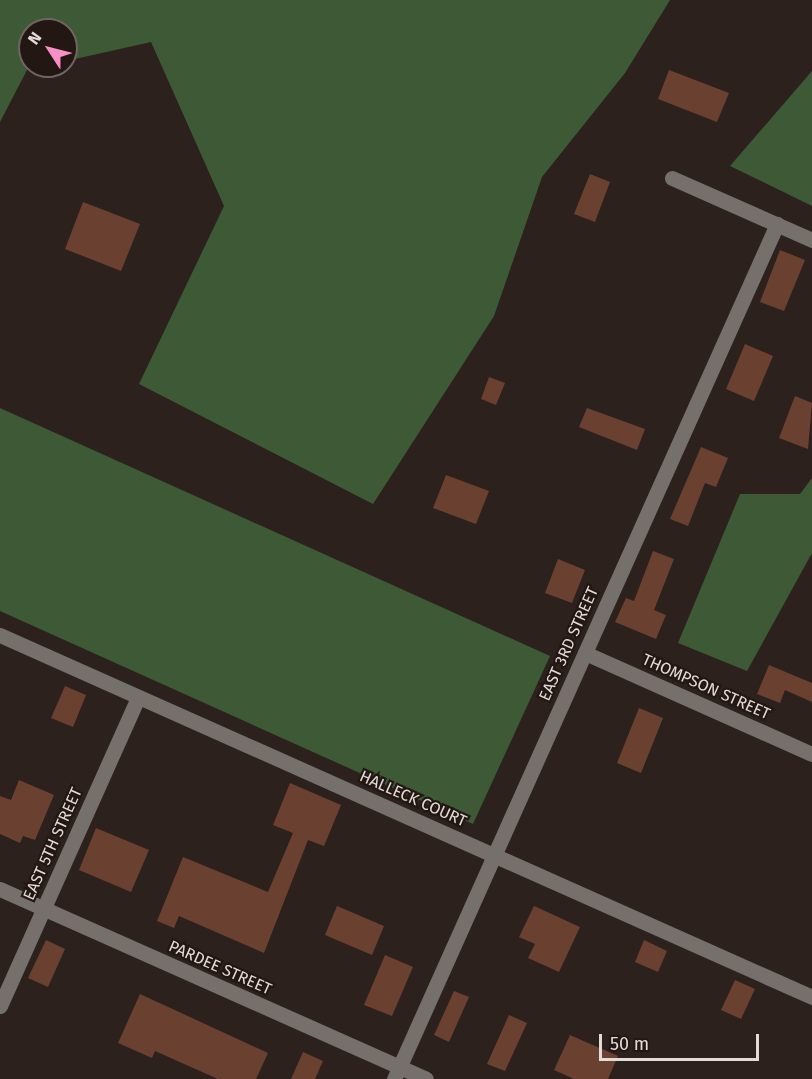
<!DOCTYPE html>
<html>
<head>
<meta charset="utf-8">
<style>
	body { margin:0 }
	#map { position:relative; width:812px; height:1079px; overflow:hidden; background:#2d211d; font-family:"Fira Sans",sans-serif }
	div>[style] { position:absolute }
	.forest>* { inset:0; background:#3d5936 }
	.building>* { inset:0; background:#6a4031 }
	.minor>* { height:15px; margin:-7.5px; padding:0 7.5px; transform-origin:7.5px; border-radius:7.5px; background:#76706d }
	span { translate:-50% -50%; white-space:nowrap; text-align:center; line-height:1.15; -webkit-text-stroke:4.5px #231713; paint-order:stroke }
	.street-label { font-size:16px; color:#e4dbd8 }
	.north { position:absolute; left:18px; top:18px; width:60px; height:60px; box-sizing:border-box; background:#231713; border:2px solid #706562; border-radius:50%; rotate:306deg; font-size:16px; font-weight:700; line-height:24px; text-align:center; color:#e4dbd8 }
	.north::after { content:''; display:block; margin:auto; width:21px; height:27px; background:#fa8fc7; clip-path:polygon(50% 0,100% 100%,50% 72%,0 100%) }
	.scale { position:absolute; left:599px; top:1034px; width:160px; height:27px; box-sizing:border-box; border:3px solid #e4dbd8; border-top:0; padding-left:8px; font-size:18px; line-height:21px; white-space:nowrap; color:#e4dbd8; -webkit-text-stroke:4px #231713; paint-order:stroke }
</style>
</head>
<body>
<div id="map">
	<div class="forest">
		<i style="clip-path:polygon(0 0,670px 0,625px 73px,542px 177px,494px 316px,373px 504px,139px 384px,224px 206px,151px 42px,66px 61px,66px 30px,30px 30px,30px 66px,46px 66px,27px 70px,0 122px)"></i>
		<i style="clip-path:polygon(812px 71px,812px 206px,730px 166px)"></i>
		<i style="clip-path:polygon(0 408px,550px 656px,473px 824px,0 611px)"></i>
		<i style="clip-path:polygon(812px 478px,812px 553px,747px 671px,678px 643px,740px 494px,800px 494px)"></i>
	</div>
	<div class="building">
		<i style="clip-path:polygon(669px 70px,729px 93px,717px 122px,658px 99px)"></i>
		<i style="clip-path:polygon(590px 174px,610px 182px,595px 222px,574px 214px)"></i>
		<i style="clip-path:polygon(83px 202px,140px 224px,121px 271px,65px 249px)"></i>
		<i style="clip-path:polygon(780px 250px,805px 260px,784px 311px,760px 302px)"></i>
		<i style="clip-path:polygon(745px 344px,773px 356px,754px 401px,726px 389px)"></i>
		<i style="clip-path:polygon(489px 377px,505px 383px,496px 405px,481px 399px)"></i>
		<i style="clip-path:polygon(795px 396px,812px 403px,808px 449px,779px 438px)"></i>
		<i style="clip-path:polygon(587px 408px,645px 429px,637px 450px,579px 427px)"></i>
		<i style="clip-path:polygon(701px 447px,728px 458px,716px 487px,705px 483px,688px 526px,670px 519px)"></i>
		<i style="clip-path:polygon(446px 475px,489px 491px,476px 524px,433px 508px)"></i>
		<i style="clip-path:polygon(653px 551px,674px 559px,654px 610px,666px 615px,656px 639px,615px 622px,626px 598px,634px 601px)"></i>
		<i style="clip-path:polygon(558px 559px,585px 570px,572px 603px,545px 593px)"></i>
		<i style="clip-path:polygon(769px 665px,812px 683px,812px 702px,785px 690px,780px 703px,757px 694px)"></i>
		<i style="clip-path:polygon(65px 686px,86px 695px,73px 727px,51px 718px)"></i>
		<i style="clip-path:polygon(639px 708px,663px 718px,641px 773px,617px 763px)"></i>
		<i style="clip-path:polygon(19px 780px,54px 795px,35px 840px,23px 836px,20px 843px,0 834px,0 796px,11px 800px)"></i>
		<i style="clip-path:polygon(290px 783px,341px 805px,324px 846px,308px 840px,264px 953px,179px 916px,174px 928px,157px 921px,183px 857px,268px 892px,293px 833px,273px 825px)"></i>
		<i style="clip-path:polygon(96px 828px,149px 850px,131px 892px,79px 870px)"></i>
		<i style="clip-path:polygon(337px 906px,384px 926px,372px 955px,325px 935px)"></i>
		<i style="clip-path:polygon(534px 906px,580px 927px,559px 972px,528px 958px,535px 944px,519px 937px)"></i>
		<i style="clip-path:polygon(46px 940px,65px 949px,48px 987px,28px 978px)"></i>
		<i style="clip-path:polygon(644px 940px,667px 951px,658px 972px,635px 962px)"></i>
		<i style="clip-path:polygon(385px 955px,413px 967px,392px 1016px,364px 1005px)"></i>
		<i style="clip-path:polygon(735px 980px,755px 989px,741px 1019px,721px 1010px)"></i>
		<i style="clip-path:polygon(454px 991px,469px 997px,449px 1042px,434px 1035px)"></i>
		<i style="clip-path:polygon(140px 994px,268px 1053px,256px 1079px,218px 1079px,155px 1051px,152px 1058px,118px 1043px)"></i>
		<i style="clip-path:polygon(509px 1015px,527px 1023px,505px 1071px,487px 1064px)"></i>
		<i style="clip-path:polygon(570px 1035px,618px 1056px,608px 1079px,574px 1079px,554px 1070px)"></i>
		<i style="clip-path:polygon(303px 1052px,323px 1061px,315px 1079px,291px 1079px)"></i>
	</div>
	<div class="minor">
		<i style="left:672px;top:178px;width:153px;rotate:23.9deg"></i>
		<i style="left:0;top:635px;width:889px;rotate:24.03deg"></i>
		<i style="left:585px;top:653px;width:248px;rotate:24deg"></i>
		<i style="left:0;top:889px;width:466px;rotate:24deg"></i>
		<i style="left:0;top:1006px;width:338px;rotate:-65.9deg"></i>
		<i style="left:394px;top:1079px;width:937px;rotate:-65.87deg"></i>
	</div>
	<div class="street-label">
		<span style="left:569px;top:644px;rotate:-66deg">EAST 3RD STREET</span>
		<span style="left:706px;top:687px;rotate:24deg">THOMPSON STREET</span>
		<span style="left:413px;top:799px;rotate:24deg">HALLECK COURT</span>
		<span style="left:53px;top:844px;rotate:-66deg">EAST 5TH STREET</span>
		<span style="left:220px;top:968px;rotate:24deg">PARDEE STREET</span>
	</div>
	<div class="north">N</div>
	<div class="scale">50 m</div>
</div>
</body>
</html>
